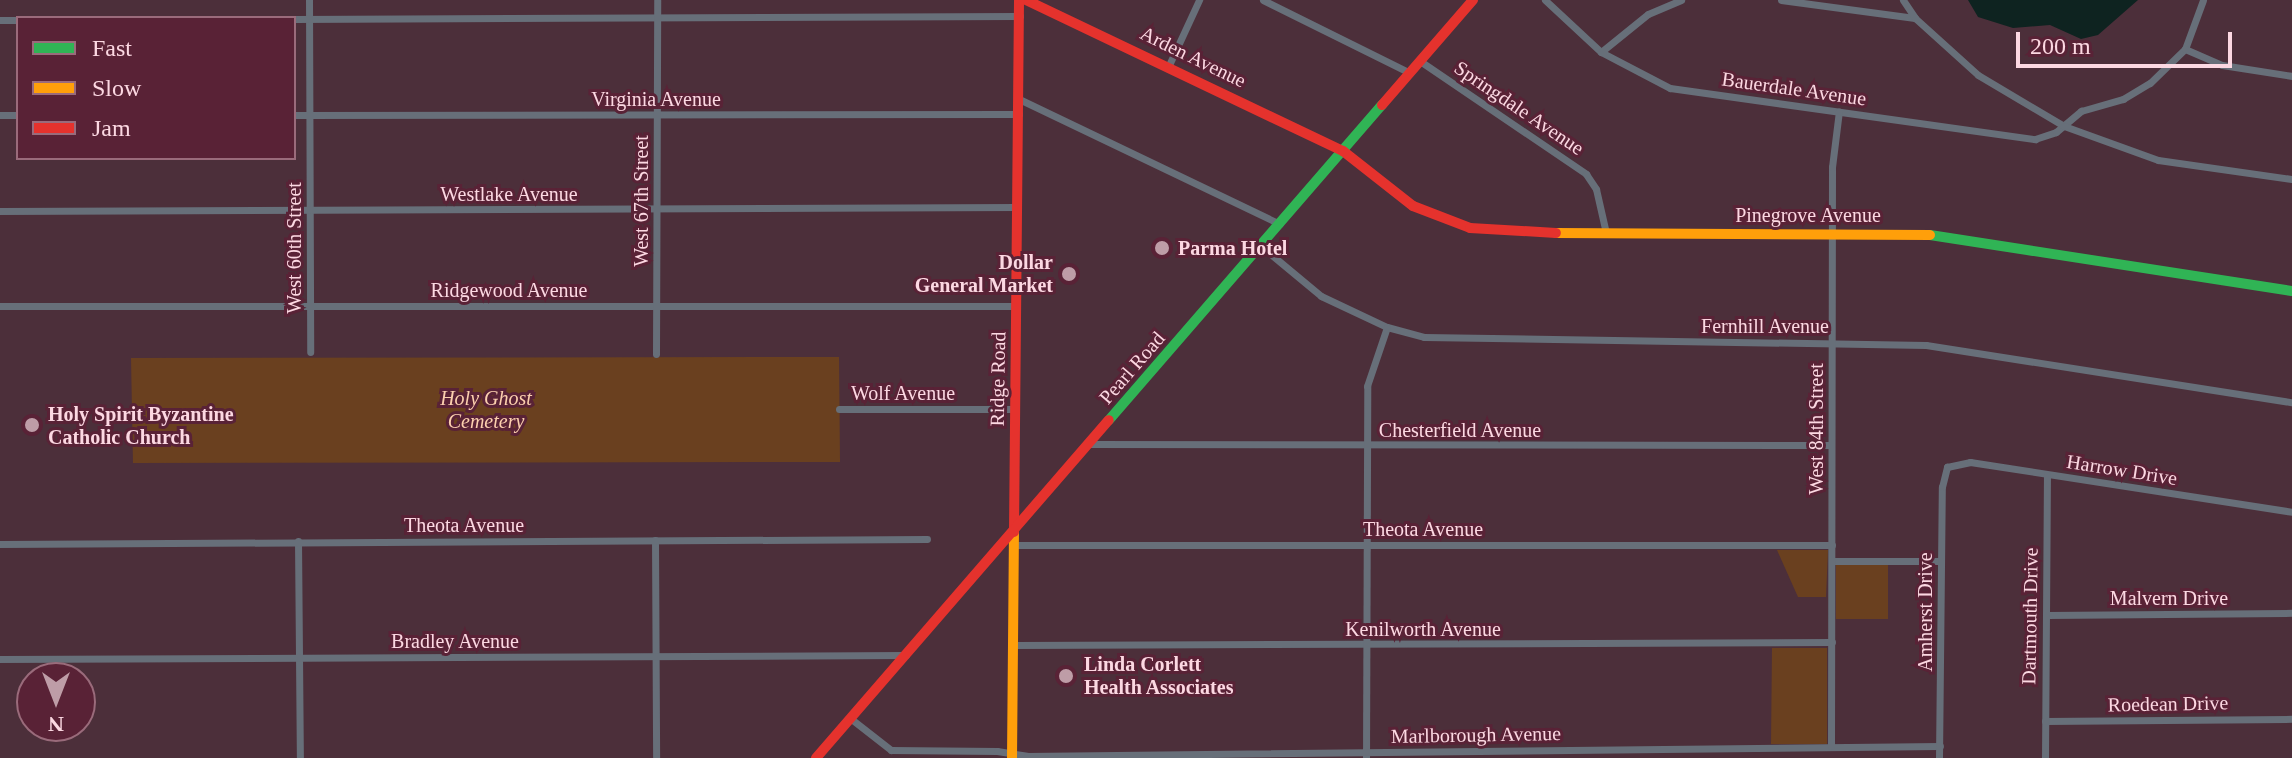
<!DOCTYPE html>
<html>
<head>
<meta charset="utf-8">
<style>
	body { margin:0 }
	#map { position:relative; width:2292px; height:758px; overflow:hidden; background:#4c2f3a; font-family:Georgia,serif }
	div>[style] { position:absolute }
	.green>* { inset:0; background:#6a401f }
	.water>* { inset:0; background:#0e2320 }
	.street>* { height:7px; margin:-3.5px; padding:0 3.5px; transform-origin:3.5px; border-radius:3.5px; background:#676f79 }
	.fast>* { height:10px; margin:-5px; padding:0 5px; transform-origin:5px; border-radius:5px; background:#30b455 }
	.slow>* { height:10px; margin:-5px; padding:0 5px; transform-origin:5px; border-radius:5px; background:#ff9f0a }
	.jam>* { height:10px; margin:-5px; padding:0 5px; transform-origin:5px; border-radius:5px; background:#e5322d }
	.dots>* { width:22px; height:22px; translate:-50% -50%; box-sizing:border-box; border:4px solid #592236; border-radius:50% }
	span { translate:-50% -50%; white-space:nowrap; text-align:center; line-height:1.15; -webkit-text-stroke:6px #592236; paint-order:stroke }
	.street-label { font-size:20px; color:#fcd8e2 }
	.poi-label { font-size:20px; color:#fcd8e2; font-weight:700 }
	.left { translate:0 -50%; text-align:left }
	.right { translate:-100% -50%; text-align:right }
	.park-label { font-size:20px; color:#fcd0ae; font-style:italic }
	.legend { position:absolute; left:16px; top:16px; width:280px; height:144px; box-sizing:border-box; background:#592236; border:2px solid #9a6b7b; margin:0; padding:10px 14px; list-style:none; font-size:24px; color:#fcd8e2 }
	.legend li { display:flex; align-items:center; gap:16px; height:40px }
	.legend b { width:40px; border:2px solid #9a6b7b }
	.north { position:absolute; left:16px; top:662px; width:80px; height:80px; box-sizing:border-box; background:#592236; border:2px solid #9a6b7b; border-radius:50%; rotate:180deg; font-size:22px; font-weight:700; line-height:32px; text-align:center; color:#fcd8e2 }
	.north::after { content:''; display:block; margin:auto; width:28px; height:36px; background:#be9da7; clip-path:polygon(50% 0,100% 100%,50% 72%,0 100%) }
	.scale { position:absolute; left:2016px; top:32px; width:216px; height:36px; box-sizing:border-box; border:4px solid #fcd8e2; border-top:0; padding-left:10px; font-size:24px; line-height:28px; white-space:nowrap; color:#fcd8e2; -webkit-text-stroke:6px #592236; paint-order:stroke }
</style>
</head>
<body>
<div id="map">
	<div class="green">
		<i style="clip-path:polygon(839px 357px,840px 462px,133px 463px,131px 358px)"></i>
		<i style="clip-path:polygon(1777px 550px,1828px 550px,1826px 597px,1798px 597px)"></i>
		<i style="clip-path:polygon(1836px 564px,1888px 565px,1888px 619px,1836px 619px)"></i>
		<i style="clip-path:polygon(1772px 648px,1827px 648px,1827px 744px,1771px 744px)"></i>
	</div>
	<div class="water">
		<i style="clip-path:polygon(1968px 0,2138px 0,2098px 35px,2081px 39px,2050px 25px,2013px 28px,1978px 17px)"></i>
	</div>
	<div class="street">
		<i style="left:309px;top:0;width:352px;rotate:89.8deg"></i>
		<i style="left:1263px;top:0;width:164px;rotate:26.4deg"></i>
		<i style="left:1545px;top:0;width:76px;rotate:42.9deg"></i>
		<i style="left:1601px;top:52px;width:78px;rotate:27.6deg"></i>
		<i style="left:1670px;top:88px;width:369px;rotate:8deg"></i>
		<i style="left:2035px;top:139px;width:22px;rotate:-18deg"></i>
		<i style="left:2056px;top:132px;width:33px;rotate:-40deg"></i>
		<i style="left:2081px;top:111px;width:44px;rotate:-15.9deg"></i>
		<i style="left:2123px;top:99px;width:31px;rotate:-31deg"></i>
		<i style="left:2150px;top:83px;width:49px;rotate:-44.2deg"></i>
		<i style="left:2185px;top:49px;width:52px;rotate:-69.8deg"></i>
		<i style="left:1781px;top:0;width:135px;rotate:7.7deg"></i>
		<i style="left:1903px;top:0;width:22px;rotate:56deg"></i>
		<i style="left:1915px;top:18px;width:85px;rotate:42.1deg"></i>
		<i style="left:1978px;top:75px;width:100px;rotate:30.7deg"></i>
		<i style="left:2064px;top:126px;width:100px;rotate:19.9deg"></i>
		<i style="left:2158px;top:160px;width:135px;rotate:8.1deg"></i>
		<i style="left:294px;top:19px;width:726px;rotate:-0.24deg"></i>
		<i style="left:0;top:20px;width:18px"></i>
		<i style="left:2185px;top:49px;width:40px;rotate:23.4deg"></i>
		<i style="left:2222px;top:65px;width:71px;rotate:8.9deg"></i>
		<i style="left:1601px;top:52px;width:60px;rotate:-39deg"></i>
		<i style="left:1648px;top:14px;width:36px;rotate:-23deg"></i>
		<i style="left:1420px;top:61px;width:201px;rotate:34.2deg"></i>
		<i style="left:1586px;top:174px;width:18px;rotate:56deg"></i>
		<i style="left:1596px;top:189px;width:45px;rotate:77.2deg"></i>
		<i style="left:1169px;top:65px;width:72px;rotate:-65.2deg"></i>
		<i style="left:1019px;top:99px;width:289px;rotate:25.6deg"></i>
		<i style="left:0;top:115px;width:18px"></i>
		<i style="left:294px;top:115px;width:725px;rotate:-0.08deg"></i>
		<i style="left:0;top:211px;width:1017px;rotate:-0.23deg"></i>
		<i style="left:1261px;top:246px;width:78px;rotate:39.8deg"></i>
		<i style="left:1321px;top:296px;width:73px;rotate:25.2deg"></i>
		<i style="left:1387px;top:327px;width:38px;rotate:15deg"></i>
		<i style="left:1424px;top:337px;width:502px;rotate:0.91deg"></i>
		<i style="left:1926px;top:345px;width:370px;rotate:8.9deg"></i>
		<i style="left:0;top:306px;width:1017px"></i>
		<i style="left:656px;top:354px;width:354px;rotate:-89.8deg"></i>
		<i style="left:839px;top:409px;width:176px"></i>
		<i style="left:1089px;top:444px;width:742px;rotate:0.08deg"></i>
		<i style="left:655px;top:540px;width:218px;rotate:89.7deg"></i>
		<i style="left:298px;top:541px;width:217px;rotate:89.5deg"></i>
		<i style="left:0;top:544px;width:927px;rotate:-0.31deg"></i>
		<i style="left:1014px;top:545px;width:818px"></i>
		<i style="left:1832px;top:561px;width:109px"></i>
		<i style="left:2047px;top:615px;width:245px;rotate:-0.5deg"></i>
		<i style="left:1014px;top:645px;width:818px;rotate:-0.21deg"></i>
		<i style="left:0;top:659px;width:906px;rotate:-0.25deg"></i>
		<i style="left:850px;top:718px;width:52px;rotate:38deg"></i>
		<i style="left:891px;top:750px;width:106px;rotate:0.5deg"></i>
		<i style="left:997px;top:751px;width:30px;rotate:9deg"></i>
		<i style="left:1027px;top:756px;width:913px;rotate:-0.63deg"></i>
		<i style="left:2045px;top:721px;width:247px;rotate:-0.5deg"></i>
		<i style="left:1831px;top:746px;width:579px;rotate:-89.9deg"></i>
		<i style="left:1832px;top:167px;width:56px;rotate:-82.9deg"></i>
		<i style="left:1366px;top:758px;width:372px;rotate:-89.8deg"></i>
		<i style="left:1367px;top:386px;width:62px;rotate:-71.3deg"></i>
		<i style="left:1939px;top:758px;width:271px;rotate:-89.4deg"></i>
		<i style="left:1942px;top:487px;width:21px;rotate:-76deg"></i>
		<i style="left:1947px;top:467px;width:24px;rotate:-12deg"></i>
		<i style="left:1970px;top:462px;width:326px;rotate:8.8deg"></i>
		<i style="left:2045px;top:758px;width:283px;rotate:-89.6deg"></i>
	</div>
	<div class="fast">
		<i style="left:1930px;top:235px;width:366px;rotate:8.8deg"></i>
		<i style="left:1109px;top:420px;width:417px;rotate:-49.1deg"></i>
	</div>
	<div class="slow">
		<i style="left:1556px;top:233px;width:374px;rotate:0.3deg"></i>
		<i style="left:1012px;top:758px;width:226px;rotate:-89.5deg"></i>
	</div>
	<div class="jam">
		<i style="left:1026px;top:0;width:351px;rotate:25.5deg"></i>
		<i style="left:1343px;top:151px;width:89px;rotate:38.2deg"></i>
		<i style="left:1413px;top:206px;width:61px;rotate:21.1deg"></i>
		<i style="left:1470px;top:228px;width:86px;rotate:3.3deg"></i>
		<i style="left:1382px;top:105px;width:139px;rotate:-49.1deg"></i>
		<i style="left:1014px;top:532px;width:532px;rotate:-89.46deg"></i>
		<i style="left:816px;top:758px;width:447px;rotate:-49.1deg"></i>
	</div>
	<div class="dots">
		<i style="left:1162px;top:248px;background:#be9da7"></i>
		<i style="left:1069px;top:274px;background:#be9da7"></i>
		<i style="left:32px;top:425px;background:#be9da7"></i>
		<i style="left:1066px;top:676px;background:#be9da7"></i>
	</div>
	<div class="street-label">
		<span style="left:1193px;top:57px;rotate:26deg">Arden Avenue</span>
		<span style="left:1794px;top:89px;rotate:8deg">Bauerdale Avenue</span>
		<span style="left:656px;top:99px">Virginia Avenue</span>
		<span style="left:1519px;top:108px;rotate:34deg">Springdale Avenue</span>
		<span style="left:509px;top:194px">Westlake Avenue</span>
		<span style="left:641px;top:201px;rotate:-90deg">West 67th Street</span>
		<span style="left:1808px;top:215px">Pinegrove Avenue</span>
		<span style="left:294px;top:248px;rotate:-90deg">West 60th Street</span>
		<span style="left:509px;top:290px">Ridgewood Avenue</span>
		<span style="left:1765px;top:326px">Fernhill Avenue</span>
		<span style="left:1132px;top:368px;rotate:-49deg">Pearl Road</span>
		<span style="left:998px;top:379px;rotate:-89deg">Ridge Road</span>
		<span style="left:903px;top:393px">Wolf Avenue</span>
		<span style="left:1816px;top:429px;rotate:-90deg">West 84th Street</span>
		<span style="left:1460px;top:430px">Chesterfield Avenue</span>
		<span style="left:2122px;top:470px;rotate:9deg">Harrow Drive</span>
		<span style="left:464px;top:525px">Theota Avenue</span>
		<span style="left:1423px;top:529px">Theota Avenue</span>
		<span style="left:2169px;top:598px">Malvern Drive</span>
		<span style="left:1925px;top:612px;rotate:-90deg">Amherst Drive</span>
		<span style="left:2030px;top:616px;rotate:-89deg">Dartmouth Drive</span>
		<span style="left:1423px;top:629px">Kenilworth Avenue</span>
		<span style="left:455px;top:641px">Bradley Avenue</span>
		<span style="left:2168px;top:704px;rotate:-1deg">Roedean Drive</span>
		<span style="left:1476px;top:735px;rotate:-1deg">Marlborough Avenue</span>
	</div>
	<div class="poi-label">
		<span class="left" style="left:1178px;top:248px">Parma Hotel</span>
		<span class="right" style="left:1053px;top:274px">Dollar<br>General Market</span>
		<span class="left" style="left:48px;top:426px">Holy Spirit Byzantine<br>Catholic Church</span>
		<span class="left" style="left:1084px;top:676px">Linda Corlett<br>Health Associates</span>
	</div>
	<div class="park-label">
		<span style="left:486px;top:410px">Holy Ghost<br>Cemetery</span>
	</div>
	<ul class="legend">
	<li><b style="height:10px;background:#30b455"></b>Fast</li>
	<li><b style="height:10px;background:#ff9f0a"></b>Slow</li>
	<li><b style="height:10px;background:#e5322d"></b>Jam</li>
	</ul>
	<div class="north">N</div>
	<div class="scale">200 m</div>
</div>
</body>
</html>
